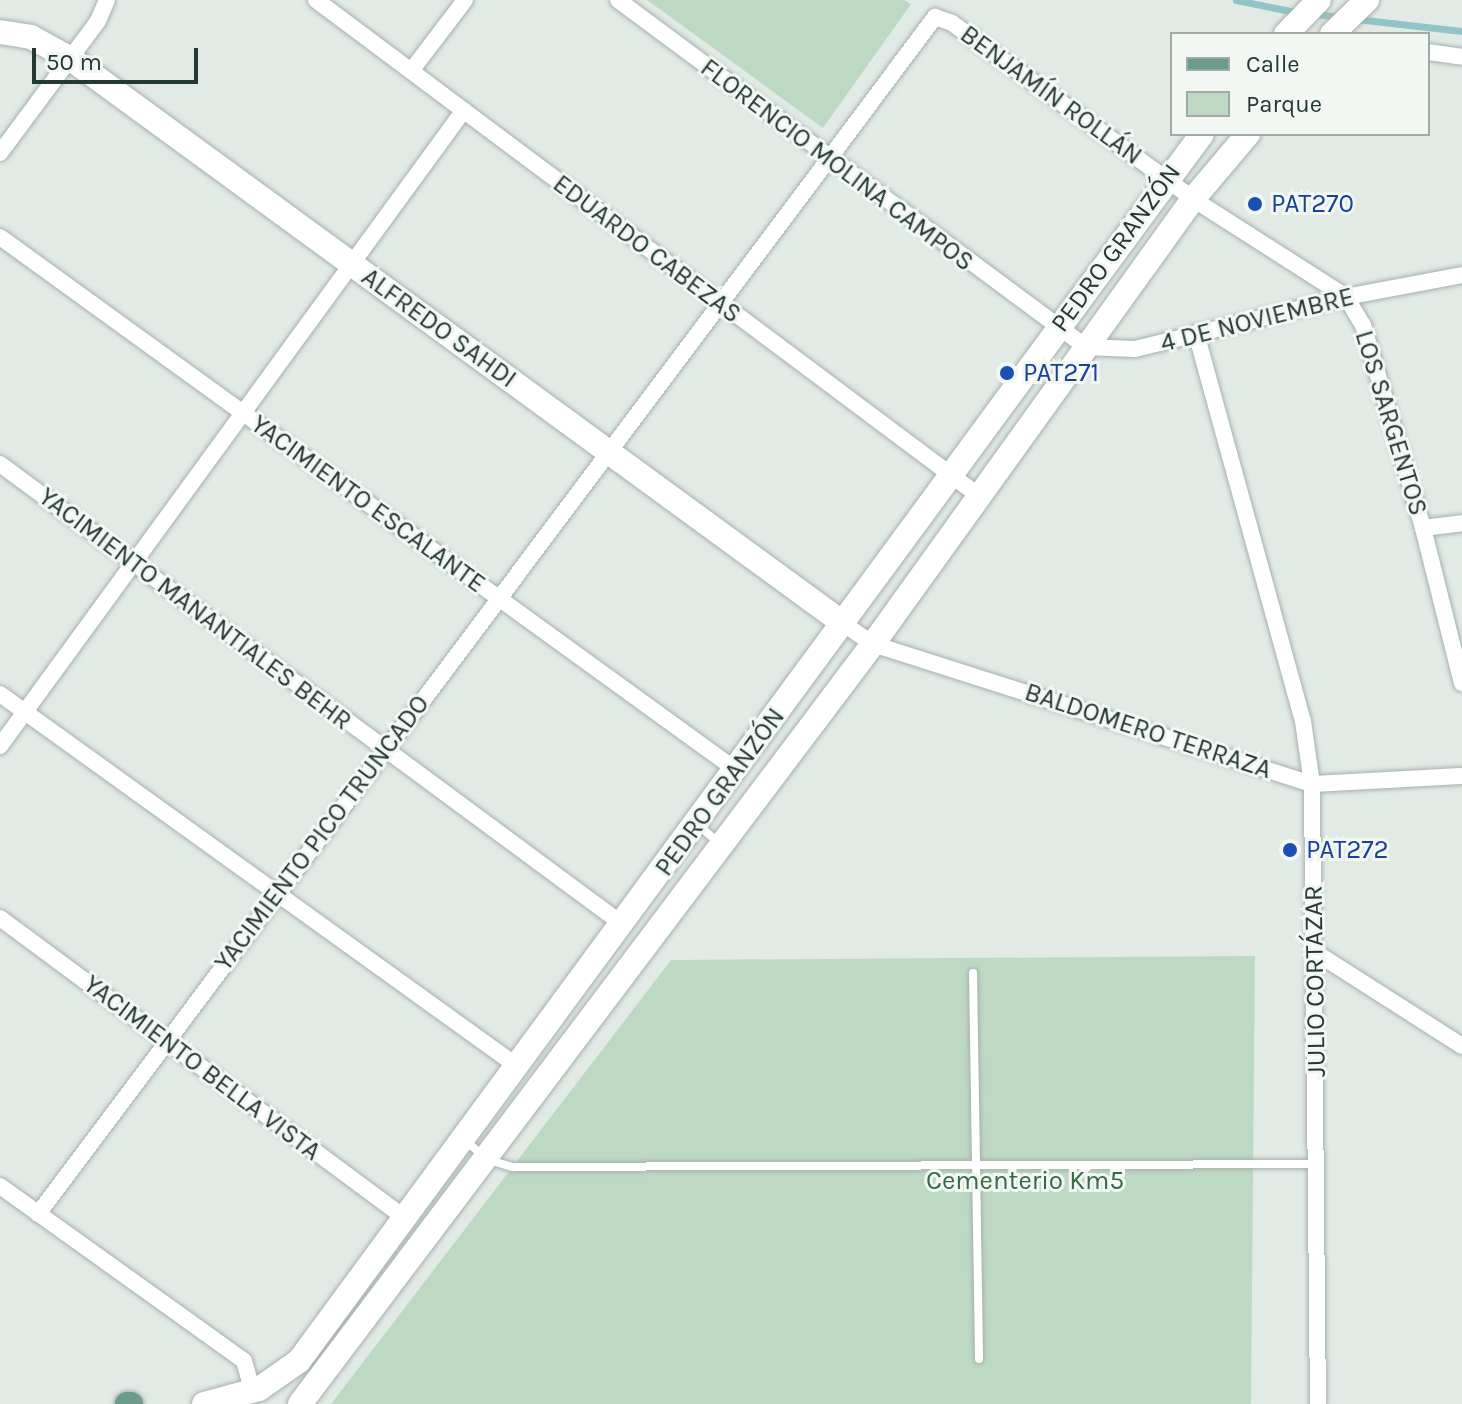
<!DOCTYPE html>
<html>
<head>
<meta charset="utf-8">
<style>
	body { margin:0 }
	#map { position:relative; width:1462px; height:1404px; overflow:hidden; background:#e2eae6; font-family:Karla,sans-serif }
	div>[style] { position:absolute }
	.green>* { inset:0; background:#bed9c3 }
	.stream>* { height:7px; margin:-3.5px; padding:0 3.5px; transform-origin:3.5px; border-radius:3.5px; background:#91c3c8 }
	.roads { filter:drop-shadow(0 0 2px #a5b1ac) drop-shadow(0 0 2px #a5b1ac) }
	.lane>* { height:8px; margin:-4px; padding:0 4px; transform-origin:4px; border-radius:4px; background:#fff }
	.street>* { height:16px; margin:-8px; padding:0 8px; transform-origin:8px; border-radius:8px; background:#fff }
	.secondary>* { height:24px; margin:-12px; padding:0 12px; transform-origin:12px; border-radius:12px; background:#fff }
	.primary>* { height:24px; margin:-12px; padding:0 12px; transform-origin:12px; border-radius:12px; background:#6c9a8c }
	.dots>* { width:22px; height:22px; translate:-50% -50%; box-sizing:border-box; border:4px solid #f2f7f4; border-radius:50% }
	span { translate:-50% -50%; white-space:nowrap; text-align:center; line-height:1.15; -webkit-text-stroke:6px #f2f7f4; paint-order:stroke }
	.street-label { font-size:26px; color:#243932 }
	.transit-label { font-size:26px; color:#164399 }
	.left { translate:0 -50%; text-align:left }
	.park-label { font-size:26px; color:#346b46 }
	.legend { position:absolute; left:1170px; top:32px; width:260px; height:104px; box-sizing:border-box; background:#f2f7f4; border:2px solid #a0aba6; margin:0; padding:10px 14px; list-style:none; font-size:24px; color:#243932 }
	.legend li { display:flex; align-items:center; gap:16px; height:40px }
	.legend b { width:40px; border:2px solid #a0aba6 }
	.scale { position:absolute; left:32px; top:48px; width:166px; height:36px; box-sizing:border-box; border:4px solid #243932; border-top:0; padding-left:10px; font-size:24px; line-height:28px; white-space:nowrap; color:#243932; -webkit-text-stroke:6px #f2f7f4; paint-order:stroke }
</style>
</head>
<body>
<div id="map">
	<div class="green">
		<i style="clip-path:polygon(647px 0,904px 0,911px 4px,823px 128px)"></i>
		<i style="clip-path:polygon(1255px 956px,1251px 1404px,331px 1404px,671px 960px)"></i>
	</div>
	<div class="stream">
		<i style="left:1236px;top:0;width:65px;rotate:11.5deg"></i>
		<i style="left:1313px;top:14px;width:27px;rotate:6deg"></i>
		<i style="left:1356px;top:19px;width:107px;rotate:6.5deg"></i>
	</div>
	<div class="roads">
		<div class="lane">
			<i style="left:697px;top:824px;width:30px;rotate:41deg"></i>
			<i style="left:973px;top:973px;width:386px;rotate:89.1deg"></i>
			<i style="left:464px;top:1139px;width:30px;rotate:42deg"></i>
			<i style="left:486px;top:1159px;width:28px;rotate:17deg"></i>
			<i style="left:513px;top:1167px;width:803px;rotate:-0.21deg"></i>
		</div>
		<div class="street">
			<i style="left:316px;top:0;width:828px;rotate:36.8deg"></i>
			<i style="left:618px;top:0;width:583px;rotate:36.56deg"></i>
			<i style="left:1086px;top:347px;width:49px;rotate:2.3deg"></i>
			<i style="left:1135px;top:349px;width:217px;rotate:-13.8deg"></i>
			<i style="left:1346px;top:297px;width:118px;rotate:-10.7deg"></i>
			<i style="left:1428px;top:52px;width:34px;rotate:8deg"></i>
			<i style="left:411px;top:71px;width:89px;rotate:-52.7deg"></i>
			<i style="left:0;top:153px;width:164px;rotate:-53.4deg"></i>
			<i style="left:98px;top:21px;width:23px;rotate:-67deg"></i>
			<i style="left:0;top:237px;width:909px;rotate:35.91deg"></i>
			<i style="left:1196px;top:333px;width:402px;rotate:74.6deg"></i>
			<i style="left:1303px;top:721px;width:64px;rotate:81.9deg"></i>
			<i style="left:1312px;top:784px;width:620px;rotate:89.45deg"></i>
			<i style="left:0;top:464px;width:774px;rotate:36.48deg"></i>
			<i style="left:1423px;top:528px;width:39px;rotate:-7deg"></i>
			<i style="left:844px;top:624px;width:35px;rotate:35deg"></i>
			<i style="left:873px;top:644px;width:461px;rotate:17.7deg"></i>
			<i style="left:1312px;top:784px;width:150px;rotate:-3.1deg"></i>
			<i style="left:0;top:694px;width:637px;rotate:35.74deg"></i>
			<i style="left:0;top:746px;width:787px;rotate:-53.89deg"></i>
			<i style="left:0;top:918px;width:504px;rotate:36.53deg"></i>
			<i style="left:1315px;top:952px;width:174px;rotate:32.6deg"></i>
			<i style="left:0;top:1186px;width:300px;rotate:35.6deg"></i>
			<i style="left:244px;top:1361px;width:32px;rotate:74deg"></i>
			<i style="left:38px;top:1214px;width:1496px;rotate:-53.15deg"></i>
			<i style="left:935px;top:17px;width:18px;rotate:19deg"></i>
			<i style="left:952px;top:23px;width:298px;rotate:36.1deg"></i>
			<i style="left:1193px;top:199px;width:182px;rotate:32.6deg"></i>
			<i style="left:1346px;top:297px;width:33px;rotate:59deg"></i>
			<i style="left:1363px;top:325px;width:212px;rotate:73.5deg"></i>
			<i style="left:1423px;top:528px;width:160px;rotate:75.9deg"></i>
		</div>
		<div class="secondary">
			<i style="left:0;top:32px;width:31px;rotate:9deg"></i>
			<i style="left:31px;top:37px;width:46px;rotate:28.8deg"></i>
			<i style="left:71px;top:59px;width:957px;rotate:36.16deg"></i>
			<i style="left:1286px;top:34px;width:47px;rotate:-45.9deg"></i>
			<i style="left:1332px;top:34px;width:49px;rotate:-44.2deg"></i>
			<i style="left:204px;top:1404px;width:57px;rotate:-15.3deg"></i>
			<i style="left:259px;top:1389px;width:49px;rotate:-35deg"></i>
			<i style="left:299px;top:1361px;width:1523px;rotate:-53.65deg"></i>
			<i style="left:300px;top:1404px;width:952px;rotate:-52.99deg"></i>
			<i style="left:873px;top:644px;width:548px;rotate:-54.28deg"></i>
			<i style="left:1193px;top:199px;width:85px;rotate:-49.8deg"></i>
		</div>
		<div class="primary">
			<i style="left:127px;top:1404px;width:4px"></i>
		</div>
	</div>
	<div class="dots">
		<i style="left:1255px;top:204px;background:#1a4fb4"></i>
		<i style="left:1007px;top:373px;background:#1a4fb4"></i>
		<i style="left:1290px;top:850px;background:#1a4fb4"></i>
	</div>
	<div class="street-label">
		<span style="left:1051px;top:95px;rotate:36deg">BENJAMÍN ROLLÁN</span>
		<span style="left:837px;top:165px;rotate:37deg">FLORENCIO MOLINA CAMPOS</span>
		<span style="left:1116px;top:248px;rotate:-54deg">PEDRO GRANZÓN</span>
		<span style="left:647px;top:249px;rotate:37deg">EDUARDO CABEZAS</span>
		<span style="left:1257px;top:320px;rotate:-14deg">4 DE NOVIEMBRE</span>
		<span style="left:439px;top:328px;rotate:36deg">ALFREDO SAHDI</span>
		<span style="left:1391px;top:423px;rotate:73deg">LOS SARGENTOS</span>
		<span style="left:368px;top:504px;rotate:36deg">YACIMIENTO ESCALANTE</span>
		<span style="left:195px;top:609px;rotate:37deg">YACIMIENTO MANANTIALES BEHR</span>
		<span style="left:1148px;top:731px;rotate:18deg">BALDOMERO TERRAZA</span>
		<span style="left:720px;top:792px;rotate:-54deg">PEDRO GRANZÓN</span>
		<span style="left:322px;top:833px;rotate:-53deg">YACIMIENTO PICO TRUNCADO</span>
		<span style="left:1315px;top:981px;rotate:-91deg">JULIO CORTÁZAR</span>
		<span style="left:202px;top:1068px;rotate:37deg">YACIMIENTO BELLA VISTA</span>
	</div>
	<div class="transit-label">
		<span class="left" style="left:1271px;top:204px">PAT270</span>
		<span class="left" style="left:1023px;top:373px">PAT271</span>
		<span class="left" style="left:1306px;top:850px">PAT272</span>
	</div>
	<div class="park-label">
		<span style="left:1025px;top:1181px">Cementerio Km5</span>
	</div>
	<ul class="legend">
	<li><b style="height:10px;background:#6c9a8c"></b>Calle</li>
	<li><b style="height:22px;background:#bed9c3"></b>Parque</li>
	</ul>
	<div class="scale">50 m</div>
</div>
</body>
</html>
